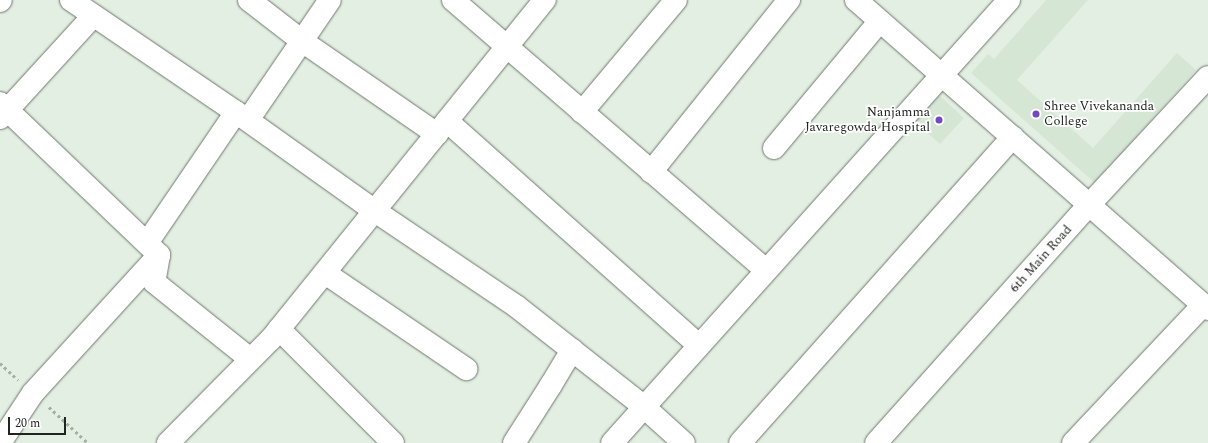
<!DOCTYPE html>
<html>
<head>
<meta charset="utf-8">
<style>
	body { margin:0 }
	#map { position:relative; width:1208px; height:443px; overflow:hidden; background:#e4efe4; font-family:Spectral,serif }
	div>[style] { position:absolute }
	.built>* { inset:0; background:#d5e6d5 }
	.path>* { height:2.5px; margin-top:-1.25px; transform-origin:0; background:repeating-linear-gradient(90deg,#a6aea6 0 3px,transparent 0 6px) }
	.roads { filter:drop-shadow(0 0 1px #6d786d) drop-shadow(0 0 1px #6d786d) }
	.minor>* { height:22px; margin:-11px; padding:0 11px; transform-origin:11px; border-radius:11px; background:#fff }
	.dots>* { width:11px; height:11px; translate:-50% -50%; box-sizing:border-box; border:2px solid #fff; border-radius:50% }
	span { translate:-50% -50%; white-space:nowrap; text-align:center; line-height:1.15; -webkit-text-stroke:3.5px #fff; paint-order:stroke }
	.poi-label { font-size:13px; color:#212521 }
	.left { translate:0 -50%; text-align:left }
	.right { translate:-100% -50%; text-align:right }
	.street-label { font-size:13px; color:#212521 }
	.scale { position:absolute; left:8px; top:417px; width:58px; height:18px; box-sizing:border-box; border:2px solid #212521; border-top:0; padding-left:5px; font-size:12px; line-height:14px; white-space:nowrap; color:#212521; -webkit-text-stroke:3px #fff; paint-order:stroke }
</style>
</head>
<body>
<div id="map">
	<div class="built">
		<i style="clip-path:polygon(1046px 0,1088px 0,1017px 80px,1093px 148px,1177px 53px,1196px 70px,1095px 183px,971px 73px,988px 54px,994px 59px)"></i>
		<i style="clip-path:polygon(939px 95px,964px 118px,940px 144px,914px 121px)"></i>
	</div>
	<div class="path">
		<i style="left:0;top:363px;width:25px;rotate:43deg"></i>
		<i style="left:49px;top:407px;width:53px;rotate:42.7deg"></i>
	</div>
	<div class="roads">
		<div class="minor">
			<i style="left:71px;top:0;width:199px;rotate:34.2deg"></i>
			<i style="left:236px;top:112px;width:171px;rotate:35.5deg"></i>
			<i style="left:375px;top:211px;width:170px;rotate:34deg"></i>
			<i style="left:516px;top:306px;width:162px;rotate:38.2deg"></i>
			<i style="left:643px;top:406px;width:55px;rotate:42.1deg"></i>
			<i style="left:249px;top:0;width:67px;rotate:37.7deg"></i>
			<i style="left:302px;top:41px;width:164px;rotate:34.6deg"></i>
			<i style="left:453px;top:0;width:413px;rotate:40.8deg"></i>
			<i style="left:856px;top:0;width:468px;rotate:41.3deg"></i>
			<i style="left:0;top:1px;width:1px;rotate:-45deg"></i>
			<i style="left:0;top:103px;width:220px;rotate:43.7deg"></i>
			<i style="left:159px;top:255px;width:27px;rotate:100deg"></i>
			<i style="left:154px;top:282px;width:123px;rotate:38.7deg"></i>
			<i style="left:582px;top:112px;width:146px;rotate:-50deg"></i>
			<i style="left:0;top:118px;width:138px;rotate:-47.6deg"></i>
			<i style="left:248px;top:120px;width:145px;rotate:-55.7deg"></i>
			<i style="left:447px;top:121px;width:336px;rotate:41.7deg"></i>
			<i style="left:774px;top:148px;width:165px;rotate:-50.2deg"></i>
			<i style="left:651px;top:172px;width:221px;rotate:-51.3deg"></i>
			<i style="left:147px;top:243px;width:158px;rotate:-55.8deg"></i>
			<i style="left:325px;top:273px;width:171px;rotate:34.2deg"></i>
			<i style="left:279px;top:329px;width:161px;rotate:45deg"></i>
			<i style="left:0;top:443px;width:60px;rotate:-56.6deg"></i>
			<i style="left:33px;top:393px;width:187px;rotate:-47.6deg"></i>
			<i style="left:168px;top:443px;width:146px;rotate:-45.3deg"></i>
			<i style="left:271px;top:339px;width:436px;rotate:-51.1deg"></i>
			<i style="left:514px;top:443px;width:69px;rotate:-57.5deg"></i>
			<i style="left:551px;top:385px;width:41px;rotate:-59deg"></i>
			<i style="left:612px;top:443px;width:595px;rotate:-48.13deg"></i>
			<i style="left:740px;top:443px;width:410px;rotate:-48.3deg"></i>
			<i style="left:876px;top:443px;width:321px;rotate:-48.2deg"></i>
			<i style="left:1090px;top:204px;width:173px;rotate:-47.1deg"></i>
			<i style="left:1073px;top:443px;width:190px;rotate:-46.7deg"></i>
		</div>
	</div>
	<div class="dots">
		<i style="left:1036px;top:114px;background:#7349c1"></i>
		<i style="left:939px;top:120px;background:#7349c1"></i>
	</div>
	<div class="poi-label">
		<span class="left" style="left:1044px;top:114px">Shree Vivekananda<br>College</span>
		<span class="right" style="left:930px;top:120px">Nanjamma<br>Javaregowda Hospital</span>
	</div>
	<div class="street-label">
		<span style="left:1041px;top:259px;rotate:-48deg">6th Main Road</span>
	</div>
	<div class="scale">20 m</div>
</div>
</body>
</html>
